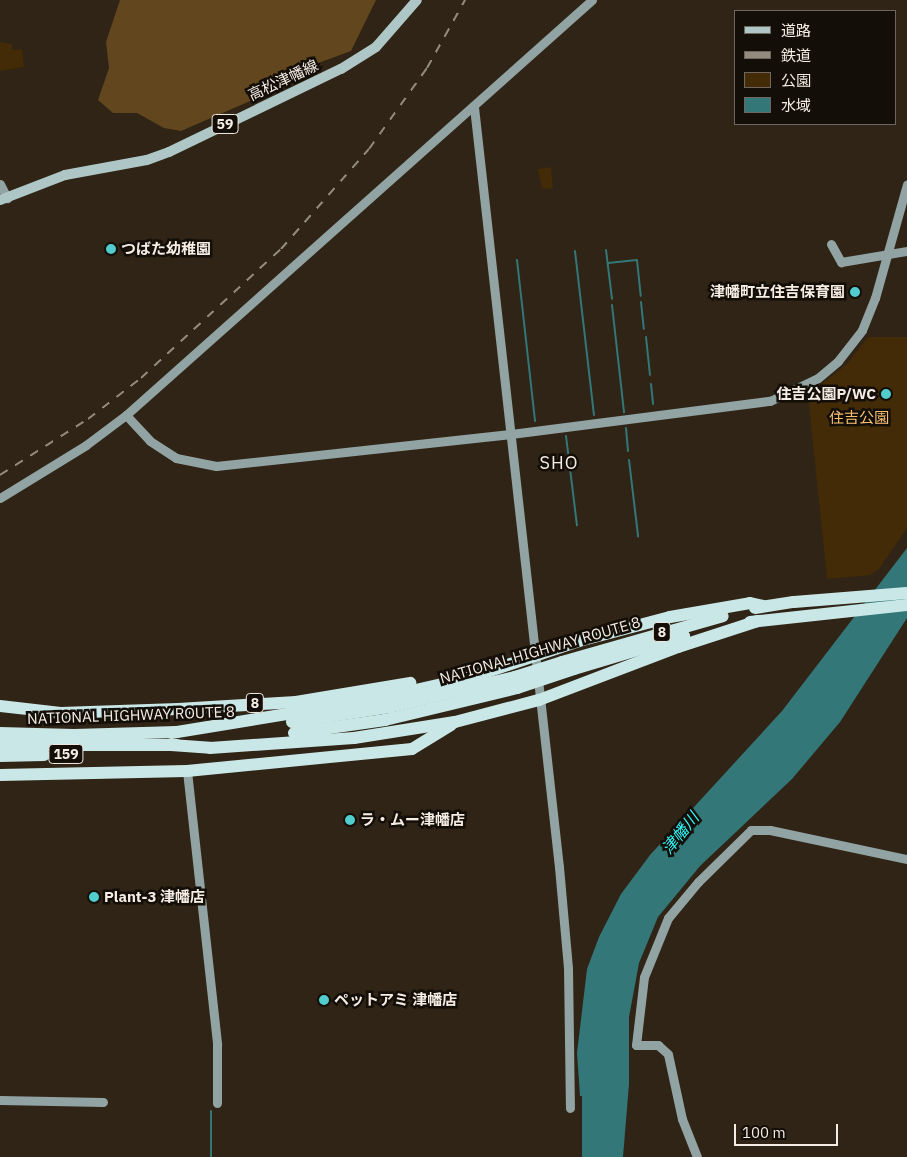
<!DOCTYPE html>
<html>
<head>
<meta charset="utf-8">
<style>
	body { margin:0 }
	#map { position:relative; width:907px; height:1157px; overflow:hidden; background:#2f2415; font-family:"IBM Plex Sans","Noto Sans JP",sans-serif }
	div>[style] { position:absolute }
	.green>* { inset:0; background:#422b06 }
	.forest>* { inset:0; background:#62461d }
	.water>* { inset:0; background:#337778 }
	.stream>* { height:2px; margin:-1px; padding:0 1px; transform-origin:1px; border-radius:1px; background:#337778 }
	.secondary>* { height:9px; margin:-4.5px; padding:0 4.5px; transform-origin:4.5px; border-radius:4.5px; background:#91a3a3 }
	.primary>* { height:10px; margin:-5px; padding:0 5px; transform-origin:5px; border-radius:5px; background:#aec7c6 }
	.highway>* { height:12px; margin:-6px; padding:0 6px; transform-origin:6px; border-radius:6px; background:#c9e7e7 }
	.rail>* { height:2px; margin-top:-1px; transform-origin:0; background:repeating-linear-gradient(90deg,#948b7f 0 9px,transparent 0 18px) }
	.highway-bridge>* { height:12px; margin:-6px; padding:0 6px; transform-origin:6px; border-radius:6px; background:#c9e7e7 }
	.dots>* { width:14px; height:14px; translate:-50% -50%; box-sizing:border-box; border:2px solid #130e08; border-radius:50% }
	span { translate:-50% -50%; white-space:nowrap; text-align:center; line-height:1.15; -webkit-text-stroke:5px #130e08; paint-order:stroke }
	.shield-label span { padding:1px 4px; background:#130e08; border:1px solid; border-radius:4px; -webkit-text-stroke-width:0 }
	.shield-label { font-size:14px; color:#f5ede4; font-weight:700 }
	.street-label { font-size:15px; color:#f5ede4 }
	.poi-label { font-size:15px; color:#f5ede4; font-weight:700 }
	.left { translate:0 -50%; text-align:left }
	.right { translate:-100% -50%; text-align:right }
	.park-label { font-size:15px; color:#f9c073 }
	.water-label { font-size:16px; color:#2ff6f9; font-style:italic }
	.quarter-label { font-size:18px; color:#f5ede4; letter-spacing:1px }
	.legend { position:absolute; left:734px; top:10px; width:162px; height:115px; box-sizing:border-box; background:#130e08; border:1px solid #6d6760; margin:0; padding:6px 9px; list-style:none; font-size:15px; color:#f5ede4 }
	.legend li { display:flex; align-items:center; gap:10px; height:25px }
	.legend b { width:25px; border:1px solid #6d6760 }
	.scale { position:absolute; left:734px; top:1124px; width:104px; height:22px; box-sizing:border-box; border:2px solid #f5ede4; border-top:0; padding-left:6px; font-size:15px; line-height:18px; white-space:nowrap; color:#f5ede4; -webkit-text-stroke:4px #130e08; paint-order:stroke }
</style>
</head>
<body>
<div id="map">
	<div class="green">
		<i style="clip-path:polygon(0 42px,12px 44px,12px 50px,22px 49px,24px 67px,0 71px)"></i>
		<i style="clip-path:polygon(551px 167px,553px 188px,542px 189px,538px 169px)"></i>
		<i style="clip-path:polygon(868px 337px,907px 337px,907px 528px,879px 569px,870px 575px,827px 579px,808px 395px,847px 364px)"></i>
	</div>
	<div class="forest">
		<i style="clip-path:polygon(120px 0,376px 0,351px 51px,291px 73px,287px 85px,181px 131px,164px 128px,137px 113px,113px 113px,98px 100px,109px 68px,106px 42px)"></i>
	</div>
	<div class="water">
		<i style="clip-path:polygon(907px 548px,907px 618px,840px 722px,792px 779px,700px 866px,658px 917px,639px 963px,629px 1017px,629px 1084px,623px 1157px,582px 1157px,582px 1096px,580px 1096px,577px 1053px,587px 969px,599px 937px,621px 894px,650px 855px,782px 711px)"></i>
	</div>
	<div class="stream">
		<i style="left:606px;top:250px;width:49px;rotate:83deg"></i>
		<i style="left:575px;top:251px;width:165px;rotate:83.4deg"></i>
		<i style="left:517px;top:260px;width:162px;rotate:83.6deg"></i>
		<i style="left:608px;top:263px;width:29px;rotate:-6deg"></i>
		<i style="left:637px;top:260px;width:36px;rotate:84deg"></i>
		<i style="left:641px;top:302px;width:27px;rotate:84deg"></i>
		<i style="left:612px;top:305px;width:108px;rotate:83.6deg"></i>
		<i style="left:646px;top:337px;width:38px;rotate:84deg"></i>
		<i style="left:651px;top:384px;width:20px;rotate:84deg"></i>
		<i style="left:626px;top:428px;width:23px;rotate:85deg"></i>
		<i style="left:566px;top:436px;width:90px;rotate:83deg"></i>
		<i style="left:629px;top:460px;width:77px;rotate:83.2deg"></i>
		<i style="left:211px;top:1157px;width:46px;rotate:-90deg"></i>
	</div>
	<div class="secondary">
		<i style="left:474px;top:107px;width:765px;rotate:83.62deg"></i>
		<i style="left:559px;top:867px;width:101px;rotate:84.9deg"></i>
		<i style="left:568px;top:968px;width:140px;rotate:89.2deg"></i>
		<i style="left:0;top:184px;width:16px;rotate:63deg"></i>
		<i style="left:831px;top:244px;width:21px;rotate:61deg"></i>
		<i style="left:841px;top:262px;width:67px;rotate:-9.5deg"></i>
		<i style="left:126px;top:415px;width:35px;rotate:47deg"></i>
		<i style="left:150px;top:441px;width:31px;rotate:33deg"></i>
		<i style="left:176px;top:458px;width:41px;rotate:11.3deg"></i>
		<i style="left:216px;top:466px;width:297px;rotate:-6.2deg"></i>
		<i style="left:511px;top:434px;width:261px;rotate:-7.3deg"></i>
		<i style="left:770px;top:401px;width:53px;rotate:-25.6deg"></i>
		<i style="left:818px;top:378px;width:26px;rotate:-40deg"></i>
		<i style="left:838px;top:361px;width:39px;rotate:-52deg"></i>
		<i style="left:862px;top:330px;width:35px;rotate:-68deg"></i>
		<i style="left:875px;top:298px;width:118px;rotate:-74.3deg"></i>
		<i style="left:0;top:498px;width:101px;rotate:-31.6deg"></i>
		<i style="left:86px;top:445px;width:50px;rotate:-36.9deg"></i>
		<i style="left:126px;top:415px;width:624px;rotate:-41.69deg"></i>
		<i style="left:187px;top:771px;width:275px;rotate:83.7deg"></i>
		<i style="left:217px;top:1044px;width:59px;rotate:90deg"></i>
		<i style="left:0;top:1100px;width:103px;rotate:1.1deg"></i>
		<i style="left:697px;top:1157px;width:41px;rotate:-111.5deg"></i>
		<i style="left:682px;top:1119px;width:66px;rotate:-102.2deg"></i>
		<i style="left:668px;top:1054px;width:13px;rotate:-138deg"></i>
		<i style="left:658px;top:1045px;width:22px;rotate:180deg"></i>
		<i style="left:636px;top:1045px;width:68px;rotate:-83.3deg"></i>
		<i style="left:644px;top:977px;width:64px;rotate:-67.9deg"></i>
		<i style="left:668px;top:918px;width:47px;rotate:-50.2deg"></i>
		<i style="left:698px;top:882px;width:74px;rotate:-44.5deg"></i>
		<i style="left:751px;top:830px;width:19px"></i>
		<i style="left:770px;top:830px;width:140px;rotate:12deg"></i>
	</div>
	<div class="primary">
		<i style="left:0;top:200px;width:70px;rotate:-21deg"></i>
		<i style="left:65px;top:175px;width:83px;rotate:-10.4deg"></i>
		<i style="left:147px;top:160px;width:23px;rotate:-20deg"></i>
		<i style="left:169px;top:152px;width:191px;rotate:-25.8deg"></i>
		<i style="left:341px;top:69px;width:41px;rotate:-32.2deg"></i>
		<i style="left:376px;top:47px;width:62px;rotate:-48.9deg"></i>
	</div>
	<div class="highway">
		<i style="left:755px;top:608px;width:39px;rotate:-9deg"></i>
		<i style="left:794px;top:602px;width:113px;rotate:-4.6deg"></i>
		<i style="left:750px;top:622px;width:158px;rotate:-6.2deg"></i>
		<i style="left:562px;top:662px;width:167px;rotate:-15.9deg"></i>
		<i style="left:574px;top:669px;width:115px;rotate:-16.7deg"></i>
		<i style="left:0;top:706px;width:61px;rotate:6.5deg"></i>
		<i style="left:61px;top:713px;width:117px;rotate:-2deg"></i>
		<i style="left:178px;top:709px;width:118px;rotate:-3.4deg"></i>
		<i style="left:296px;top:702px;width:116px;rotate:-9.5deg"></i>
		<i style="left:292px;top:722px;width:99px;rotate:-8.7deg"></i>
		<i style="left:390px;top:707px;width:129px;rotate:-13.5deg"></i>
		<i style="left:0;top:733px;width:74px;rotate:1.5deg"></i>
		<i style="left:74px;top:735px;width:103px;rotate:-1.7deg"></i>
		<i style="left:171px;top:733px;width:199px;rotate:-9.3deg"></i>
		<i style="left:367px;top:701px;width:105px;rotate:-12.7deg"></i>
		<i style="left:469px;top:678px;width:116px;rotate:-18.6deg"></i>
		<i style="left:579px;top:641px;width:94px;rotate:-14.8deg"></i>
		<i style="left:670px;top:617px;width:81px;rotate:-9.9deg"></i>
		<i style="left:750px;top:603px;width:13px;rotate:13deg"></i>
		<i style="left:294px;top:733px;width:92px;rotate:-8.1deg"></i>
		<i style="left:385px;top:720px;width:136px;rotate:-13.6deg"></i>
		<i style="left:0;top:745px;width:177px"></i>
		<i style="left:171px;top:745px;width:39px;rotate:4deg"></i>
		<i style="left:210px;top:748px;width:144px;rotate:-4deg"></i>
		<i style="left:354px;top:738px;width:102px;rotate:-9deg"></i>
		<i style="left:455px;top:722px;width:87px;rotate:-14.7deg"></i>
		<i style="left:539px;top:700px;width:149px;rotate:-20.9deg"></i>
		<i style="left:678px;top:647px;width:84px;rotate:-18deg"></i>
		<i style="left:0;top:756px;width:44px;rotate:-1.3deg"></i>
		<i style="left:0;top:775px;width:187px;rotate:-1.2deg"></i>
		<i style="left:187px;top:771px;width:226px;rotate:-5.6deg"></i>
		<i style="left:412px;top:749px;width:46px;rotate:-31.6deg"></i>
	</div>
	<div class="rail">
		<i style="left:0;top:475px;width:104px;rotate:-32.5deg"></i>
		<i style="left:88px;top:419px;width:67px;rotate:-37.7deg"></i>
		<i style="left:141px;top:378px;width:190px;rotate:-42.7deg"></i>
		<i style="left:281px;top:249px;width:133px;rotate:-48.7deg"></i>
		<i style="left:369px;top:149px;width:100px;rotate:-54.4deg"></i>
		<i style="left:427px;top:68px;width:78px;rotate:-60.8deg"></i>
	</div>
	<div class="highway-bridge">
		<i style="left:515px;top:677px;width:49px;rotate:-17.7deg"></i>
		<i style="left:517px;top:688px;width:60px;rotate:-18.4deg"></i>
	</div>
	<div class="dots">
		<i style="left:111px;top:249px;background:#52cdce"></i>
		<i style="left:855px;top:292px;background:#52cdce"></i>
		<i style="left:886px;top:394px;background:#52cdce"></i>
		<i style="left:350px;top:820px;background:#52cdce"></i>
		<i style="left:94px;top:897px;background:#52cdce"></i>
		<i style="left:324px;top:1000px;background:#52cdce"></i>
	</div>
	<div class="shield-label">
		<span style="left:225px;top:124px">59</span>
		<span style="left:662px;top:632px">8</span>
		<span style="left:255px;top:703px">8</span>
		<span style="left:66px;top:754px">159</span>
	</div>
	<div class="street-label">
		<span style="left:283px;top:80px;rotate:-25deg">高松津幡線</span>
		<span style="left:540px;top:650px;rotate:-16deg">NATIONAL HIGHWAY ROUTE 8</span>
		<span style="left:131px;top:715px;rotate:-2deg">NATIONAL HIGHWAY ROUTE 8</span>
	</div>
	<div class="poi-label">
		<span class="left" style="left:121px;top:249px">つばた幼稚園</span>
		<span class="right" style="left:845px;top:292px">津幡町立住吉保育園</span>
		<span class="right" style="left:876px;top:394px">住吉公園P/WC</span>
		<span class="left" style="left:360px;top:820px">ラ・ムー津幡店</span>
		<span class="left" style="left:104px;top:897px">Plant-3 津幡店</span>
		<span class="left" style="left:334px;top:1000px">ペットアミ 津幡店</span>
	</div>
	<div class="park-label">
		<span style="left:859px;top:418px">住吉公園</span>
	</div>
	<div class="water-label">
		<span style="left:680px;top:833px;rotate:-51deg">津幡川</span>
	</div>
	<div class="quarter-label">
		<span style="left:559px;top:463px">SHO</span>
	</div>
	<ul class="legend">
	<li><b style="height:6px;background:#aec7c6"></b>道路</li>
	<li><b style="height:6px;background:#948b7f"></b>鉄道</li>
	<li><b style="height:14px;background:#422b06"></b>公園</li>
	<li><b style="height:14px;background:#337778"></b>水域</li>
	</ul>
	<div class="scale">100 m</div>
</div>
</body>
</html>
